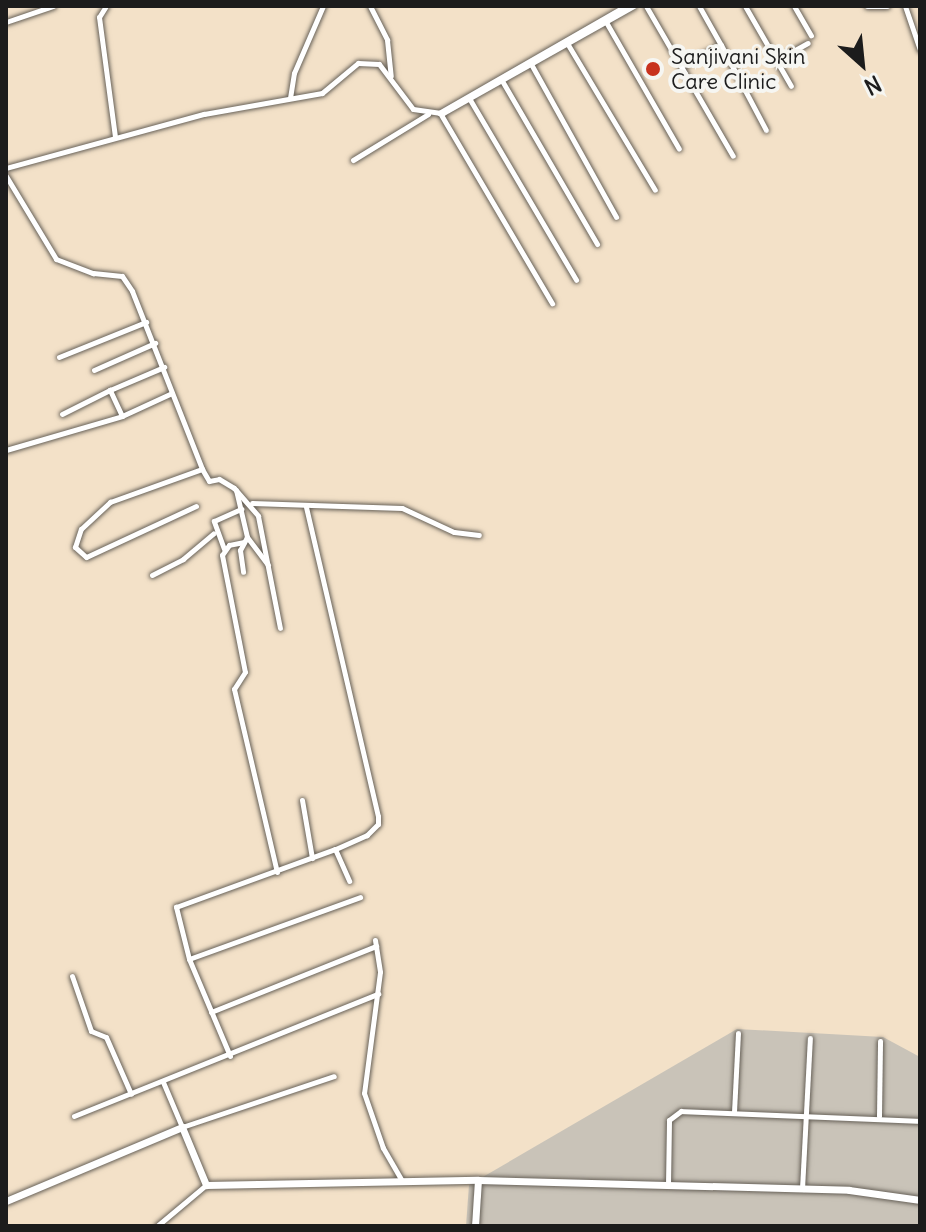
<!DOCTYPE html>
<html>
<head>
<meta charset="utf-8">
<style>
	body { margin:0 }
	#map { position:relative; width:926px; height:1232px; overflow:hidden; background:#f3e1c8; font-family:Delius,sans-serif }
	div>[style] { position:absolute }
	.industrial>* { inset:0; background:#c9c3b8 }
	.roads { filter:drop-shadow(0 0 2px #676158) drop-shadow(0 0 2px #676158) }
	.minor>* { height:5px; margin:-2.5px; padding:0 2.5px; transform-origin:2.5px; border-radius:2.5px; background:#fff }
	.tertiary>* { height:7px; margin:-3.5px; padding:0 3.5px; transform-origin:3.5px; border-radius:3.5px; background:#fff }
	.dots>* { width:22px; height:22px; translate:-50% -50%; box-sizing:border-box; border:4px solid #f6f6f2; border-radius:50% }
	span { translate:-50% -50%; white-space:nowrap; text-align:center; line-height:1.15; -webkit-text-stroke:8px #f6f6f2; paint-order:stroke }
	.poi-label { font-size:22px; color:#1c1c1c }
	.left { translate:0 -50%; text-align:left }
	.frame { position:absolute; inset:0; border:8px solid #1c1c1c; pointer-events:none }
	.north { position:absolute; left:822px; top:24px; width:80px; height:80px; -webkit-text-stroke:6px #f6f6f2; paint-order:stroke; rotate:153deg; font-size:22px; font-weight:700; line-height:32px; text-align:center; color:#1c1c1c }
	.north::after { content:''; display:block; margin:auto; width:28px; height:36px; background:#1c1c1c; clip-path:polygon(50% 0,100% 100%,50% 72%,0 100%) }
</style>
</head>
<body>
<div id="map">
	<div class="industrial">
		<i style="clip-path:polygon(737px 1029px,883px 1037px,920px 1057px,920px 1226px,466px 1226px,469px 1185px)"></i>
	</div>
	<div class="roads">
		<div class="minor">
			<i style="left:106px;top:6px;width:13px;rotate:122deg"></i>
			<i style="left:99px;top:17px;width:121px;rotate:82.4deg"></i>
			<i style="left:370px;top:6px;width:38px;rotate:63deg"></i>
			<i style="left:387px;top:40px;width:36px;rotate:84deg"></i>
			<i style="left:646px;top:6px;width:173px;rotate:59.9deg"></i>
			<i style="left:699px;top:6px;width:45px;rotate:60.6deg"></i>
			<i style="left:745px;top:6px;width:92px;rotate:60.1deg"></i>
			<i style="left:794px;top:6px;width:34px;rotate:60deg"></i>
			<i style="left:867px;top:6px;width:20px"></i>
			<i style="left:905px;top:6px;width:46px;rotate:71.2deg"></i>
			<i style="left:6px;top:22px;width:50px;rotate:-18.8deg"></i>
			<i style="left:606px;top:22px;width:146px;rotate:60.1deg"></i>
			<i style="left:567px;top:43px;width:171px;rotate:59.1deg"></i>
			<i style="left:777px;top:60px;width:35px;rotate:-29deg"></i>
			<i style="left:531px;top:64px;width:175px;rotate:60.9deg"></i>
			<i style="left:681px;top:66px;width:45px;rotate:-27.7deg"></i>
			<i style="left:721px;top:45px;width:96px;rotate:62.1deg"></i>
			<i style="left:501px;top:79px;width:191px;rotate:59.8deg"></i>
			<i style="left:290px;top:98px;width:25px;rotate:-81deg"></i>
			<i style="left:294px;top:73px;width:73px;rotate:-66.6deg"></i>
			<i style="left:469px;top:98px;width:211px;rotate:59.5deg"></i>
			<i style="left:439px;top:113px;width:215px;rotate:-29.9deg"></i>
			<i style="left:440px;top:113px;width:221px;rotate:59.5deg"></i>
			<i style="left:353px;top:160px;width:88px;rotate:-31.5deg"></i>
			<i style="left:6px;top:168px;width:205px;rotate:-15.3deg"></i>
			<i style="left:204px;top:114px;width:120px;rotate:-10.1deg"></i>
			<i style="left:322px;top:93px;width:47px;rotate:-39.8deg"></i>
			<i style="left:358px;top:63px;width:21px;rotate:3deg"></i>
			<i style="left:379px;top:64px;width:56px;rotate:52.9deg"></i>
			<i style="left:413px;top:109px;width:30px;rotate:8deg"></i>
			<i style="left:443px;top:113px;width:219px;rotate:-29.3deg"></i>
			<i style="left:6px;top:176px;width:97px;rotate:58.9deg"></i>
			<i style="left:56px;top:259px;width:40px;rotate:21deg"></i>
			<i style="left:93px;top:273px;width:29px;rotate:6deg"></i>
			<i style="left:122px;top:276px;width:18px;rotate:56deg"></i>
			<i style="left:132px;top:291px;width:191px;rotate:68.5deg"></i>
			<i style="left:202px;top:469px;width:14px;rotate:60deg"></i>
			<i style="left:209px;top:481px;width:10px;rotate:-11deg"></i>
			<i style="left:219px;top:479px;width:17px;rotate:31deg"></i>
			<i style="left:234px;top:488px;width:37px;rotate:49deg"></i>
			<i style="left:258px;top:516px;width:114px;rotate:78.9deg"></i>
			<i style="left:59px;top:357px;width:94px;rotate:-21.9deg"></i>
			<i style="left:94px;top:370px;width:67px;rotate:-23.9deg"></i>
			<i style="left:62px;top:414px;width:54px;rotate:-26.6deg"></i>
			<i style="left:122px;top:416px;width:29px;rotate:-115deg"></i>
			<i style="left:110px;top:390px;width:59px;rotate:-23.1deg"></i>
			<i style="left:6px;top:450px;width:121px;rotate:-16.3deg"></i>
			<i style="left:122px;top:416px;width:55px;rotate:-24.7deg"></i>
			<i style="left:236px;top:490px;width:48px;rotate:76.8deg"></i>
			<i style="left:247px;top:537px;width:15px;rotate:118deg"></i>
			<i style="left:240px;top:550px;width:22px;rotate:82deg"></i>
			<i style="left:252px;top:503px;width:150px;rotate:1.9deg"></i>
			<i style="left:402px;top:508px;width:57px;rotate:24.8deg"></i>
			<i style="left:454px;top:532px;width:25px;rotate:7deg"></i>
			<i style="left:196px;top:506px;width:121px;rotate:155.1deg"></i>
			<i style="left:86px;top:557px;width:15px;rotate:-138deg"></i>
			<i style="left:75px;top:547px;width:19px;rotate:-72deg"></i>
			<i style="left:81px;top:529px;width:40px;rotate:-43deg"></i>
			<i style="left:110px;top:502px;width:98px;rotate:-19.7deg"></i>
			<i style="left:306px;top:507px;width:317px;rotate:76.9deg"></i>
			<i style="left:378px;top:816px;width:8px;rotate:90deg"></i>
			<i style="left:378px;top:824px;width:16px;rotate:135deg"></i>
			<i style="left:367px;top:835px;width:35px;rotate:156deg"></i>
			<i style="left:335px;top:849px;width:35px;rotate:66deg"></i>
			<i style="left:247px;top:537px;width:35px;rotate:53deg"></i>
			<i style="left:244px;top:542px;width:15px;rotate:169deg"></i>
			<i style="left:229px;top:545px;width:12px;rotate:125deg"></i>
			<i style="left:222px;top:555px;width:119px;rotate:78.9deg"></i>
			<i style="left:245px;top:672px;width:20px;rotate:123deg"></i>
			<i style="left:234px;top:689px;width:188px;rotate:76.8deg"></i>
			<i style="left:224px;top:549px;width:30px;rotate:-110deg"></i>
			<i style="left:214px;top:521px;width:30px;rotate:-24deg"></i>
			<i style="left:152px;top:575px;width:35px;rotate:-27deg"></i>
			<i style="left:183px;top:559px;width:40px;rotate:-40deg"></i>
			<i style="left:302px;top:800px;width:59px;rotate:80.2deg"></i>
			<i style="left:375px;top:940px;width:32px;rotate:81deg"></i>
			<i style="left:380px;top:972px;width:122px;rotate:97.5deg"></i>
			<i style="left:364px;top:1093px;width:58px;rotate:70.9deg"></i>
			<i style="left:383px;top:1148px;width:38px;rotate:60deg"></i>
			<i style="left:189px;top:959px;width:182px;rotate:-19.9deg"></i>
			<i style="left:72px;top:976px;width:58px;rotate:70.9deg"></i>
			<i style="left:91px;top:1031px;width:16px;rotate:22deg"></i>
			<i style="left:106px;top:1037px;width:62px;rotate:66.3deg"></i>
			<i style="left:211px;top:1012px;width:178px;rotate:-21.8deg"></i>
			<i style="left:230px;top:1056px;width:105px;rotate:-112.9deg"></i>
			<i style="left:189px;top:959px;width:54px;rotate:-104deg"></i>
			<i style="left:176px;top:907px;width:169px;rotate:-20deg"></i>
			<i style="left:163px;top:1082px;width:49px;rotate:67.1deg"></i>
			<i style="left:182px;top:1127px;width:160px;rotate:-18.5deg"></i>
			<i style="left:734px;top:1112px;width:79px;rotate:-87.1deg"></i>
			<i style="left:74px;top:1116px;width:328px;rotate:-21.9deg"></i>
			<i style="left:879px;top:1116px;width:75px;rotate:-89.2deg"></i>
			<i style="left:668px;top:1185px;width:65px;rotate:-89.1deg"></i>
			<i style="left:669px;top:1120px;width:15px;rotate:-37deg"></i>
			<i style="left:681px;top:1111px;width:239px;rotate:2.4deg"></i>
			<i style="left:802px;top:1189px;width:151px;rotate:-87deg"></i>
			<i style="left:157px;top:1226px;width:64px;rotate:-39.9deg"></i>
		</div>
		<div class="tertiary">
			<i style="left:6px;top:1201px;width:191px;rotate:-22.8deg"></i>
			<i style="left:182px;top:1127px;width:63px;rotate:67.5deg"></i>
			<i style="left:206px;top:1185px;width:272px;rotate:-1.1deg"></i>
			<i style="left:478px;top:1180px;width:371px;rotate:1.5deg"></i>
			<i style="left:849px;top:1190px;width:72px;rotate:8deg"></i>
			<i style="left:475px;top:1226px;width:46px;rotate:-86.3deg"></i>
		</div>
	</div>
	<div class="dots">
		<i style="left:653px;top:69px;background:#c8321e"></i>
	</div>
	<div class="poi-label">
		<span class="left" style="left:671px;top:69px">Sanjivani Skin<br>Care Clinic</span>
	</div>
	<div class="frame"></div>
	<div class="north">N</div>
</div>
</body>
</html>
